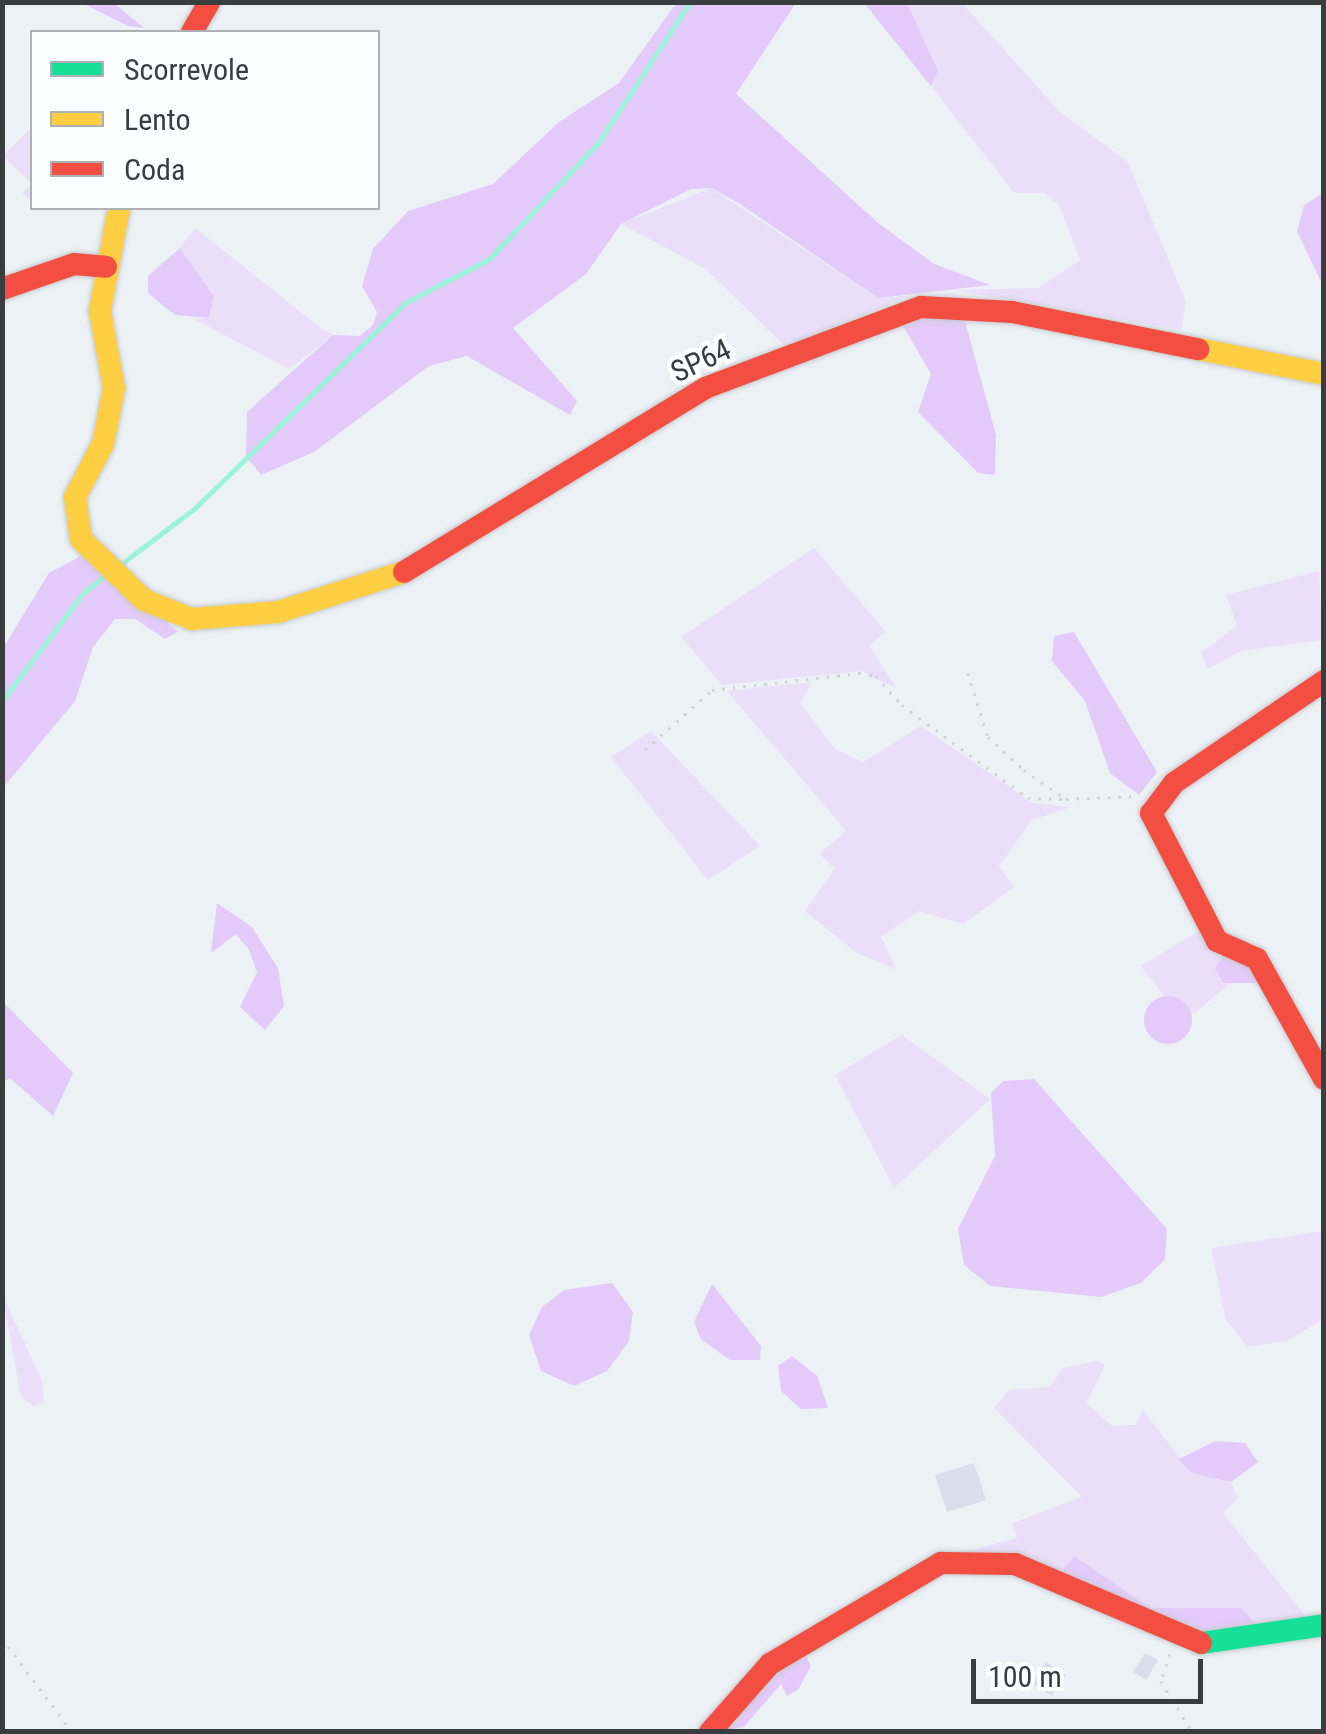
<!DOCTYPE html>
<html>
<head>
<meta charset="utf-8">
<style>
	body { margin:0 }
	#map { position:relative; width:1326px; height:1734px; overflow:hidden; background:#ecf1f5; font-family:"Roboto Condensed",sans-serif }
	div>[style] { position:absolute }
	.green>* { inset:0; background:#eadef9 }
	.forest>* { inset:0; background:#e3caf8 }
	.round { border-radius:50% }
	.stream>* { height:5px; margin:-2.5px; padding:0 2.5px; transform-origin:2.5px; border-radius:2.5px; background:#9cf2da }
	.building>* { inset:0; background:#d9ddec }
	.path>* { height:2.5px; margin-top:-1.25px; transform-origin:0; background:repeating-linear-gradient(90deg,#cfd2d3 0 2.5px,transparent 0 10.5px) }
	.roads { filter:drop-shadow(0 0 2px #c6cacd) drop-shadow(0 0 2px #c6cacd) }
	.fast>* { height:22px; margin:-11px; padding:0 11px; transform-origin:11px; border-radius:11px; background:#16e098 }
	.slow>* { height:22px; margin:-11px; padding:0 11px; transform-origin:11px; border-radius:11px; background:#ffcf43 }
	.jam>* { height:22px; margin:-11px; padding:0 11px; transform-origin:11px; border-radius:11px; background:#f24e42 }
	span { translate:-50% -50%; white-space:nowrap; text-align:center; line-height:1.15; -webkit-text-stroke:9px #fcfeff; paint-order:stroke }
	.street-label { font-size:30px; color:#3a3d40 }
	.frame { position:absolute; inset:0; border:5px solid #3a3d40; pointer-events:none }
	.legend { position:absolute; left:30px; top:30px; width:350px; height:180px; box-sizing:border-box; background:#fcfeff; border:2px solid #aeb1b3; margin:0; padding:12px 18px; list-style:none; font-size:30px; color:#3a3d40 }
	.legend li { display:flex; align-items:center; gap:20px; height:50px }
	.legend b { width:50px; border:2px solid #aeb1b3 }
	.scale { position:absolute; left:971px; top:1659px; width:232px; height:45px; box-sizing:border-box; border:5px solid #3a3d40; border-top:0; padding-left:12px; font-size:30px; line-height:35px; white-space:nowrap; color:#3a3d40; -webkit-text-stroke:8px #fcfeff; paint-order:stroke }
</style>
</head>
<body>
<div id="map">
	<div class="green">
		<i style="clip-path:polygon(907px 3px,962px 3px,1060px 112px,1128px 162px,1186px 302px,1181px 330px,955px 290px,1038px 288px,1080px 260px,1059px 205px,1045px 193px,1014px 193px,931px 86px,938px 71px)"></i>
		<i style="clip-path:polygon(32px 127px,32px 196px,29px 199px,22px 193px,32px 184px,3px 156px)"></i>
		<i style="clip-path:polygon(711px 188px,878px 298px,908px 296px,786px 347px,706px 269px,621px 224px)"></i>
		<i style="clip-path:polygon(195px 228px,322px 329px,333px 335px,289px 369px,196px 320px,210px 317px,214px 296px,180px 248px)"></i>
		<i style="clip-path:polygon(814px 548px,886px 632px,869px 645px,896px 688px,861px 671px,722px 685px,681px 637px)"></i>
		<i style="clip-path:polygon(1319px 571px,1323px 640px,1241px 651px,1208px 669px,1201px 653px,1237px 626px,1226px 595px)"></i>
		<i style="clip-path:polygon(812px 682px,800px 703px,835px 749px,863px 762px,921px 726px,1033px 803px,1071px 807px,1032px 820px,999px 866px,1014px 887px,963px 924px,919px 911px,881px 937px,896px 969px,857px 953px,805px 911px,835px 868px,819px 854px,846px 831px,727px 691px)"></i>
		<i style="clip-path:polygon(651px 731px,760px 846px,708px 880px,611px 757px)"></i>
		<i style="clip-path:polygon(1205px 927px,1235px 957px,1230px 983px,1195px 1013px,1165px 998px,1141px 966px)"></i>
		<i style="clip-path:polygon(902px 1035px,990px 1099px,894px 1188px,835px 1075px)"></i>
		<i style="clip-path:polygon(1323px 1231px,1323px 1319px,1289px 1340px,1248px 1347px,1226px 1320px,1211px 1248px)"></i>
		<i style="clip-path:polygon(3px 1296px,42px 1381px,44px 1402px,34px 1406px,21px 1398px)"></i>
		<i style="clip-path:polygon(1097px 1361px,1105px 1365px,1086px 1403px,1112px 1426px,1136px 1425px,1143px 1410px,1191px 1473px,1231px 1482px,1238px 1498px,1223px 1513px,1311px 1623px,1264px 1633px,1241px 1608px,1164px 1613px,960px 1553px,1017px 1538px,1013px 1523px,1082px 1497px,994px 1408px,1009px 1390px,1050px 1387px,1063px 1368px)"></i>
	</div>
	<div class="forest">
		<i style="clip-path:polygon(677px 2px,796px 3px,736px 94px,877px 222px,934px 264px,990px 285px,878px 298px,740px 204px,712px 188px,691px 189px,621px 224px,586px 274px,513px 328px,577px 401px,570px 415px,467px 356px,429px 366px,314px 452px,261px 475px,246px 456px,247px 412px,333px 335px,360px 336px,373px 325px,377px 312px,362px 286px,373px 249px,408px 211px,493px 184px,559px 122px,619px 83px)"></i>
		<i style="clip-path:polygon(82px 3px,114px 3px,144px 28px,128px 26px)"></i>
		<i style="clip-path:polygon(864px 3px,907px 3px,938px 71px,931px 86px)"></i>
		<i style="clip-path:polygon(1323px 192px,1324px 192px,1323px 286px,1297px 231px,1304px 206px)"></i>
		<i style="clip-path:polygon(180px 248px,214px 296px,209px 318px,175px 315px,148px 293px,148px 276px)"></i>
		<i style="clip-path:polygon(962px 310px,996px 435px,995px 475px,978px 473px,918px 412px,931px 374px,903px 326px,911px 315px)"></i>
		<i style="clip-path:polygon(88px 552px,178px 632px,165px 639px,135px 619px,115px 619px,93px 647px,75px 701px,3px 788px,3px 648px,49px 573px)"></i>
		<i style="clip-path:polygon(1074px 632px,1157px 772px,1139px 795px,1110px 773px,1085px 701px,1052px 661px,1054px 636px)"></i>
		<i style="clip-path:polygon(217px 903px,252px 927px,278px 968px,284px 1006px,265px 1030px,240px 1007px,257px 972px,249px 950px,236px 934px,211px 953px)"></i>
		<i style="clip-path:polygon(1225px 954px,1250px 963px,1260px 983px,1223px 983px,1215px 968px)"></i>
		<i class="round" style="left:1144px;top:996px;width:48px;height:48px"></i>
		<i style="clip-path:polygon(3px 1002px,73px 1073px,53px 1116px,10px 1078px,3px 1082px)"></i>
		<i style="clip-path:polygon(1034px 1079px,1167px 1229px,1165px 1259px,1141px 1283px,1101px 1297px,990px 1286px,964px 1265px,958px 1229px,995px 1156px,991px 1093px,1003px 1081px)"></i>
		<i style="clip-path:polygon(612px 1283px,633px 1312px,629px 1341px,607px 1371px,574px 1386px,541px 1371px,529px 1335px,542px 1307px,564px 1290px)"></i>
		<i style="clip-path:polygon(712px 1284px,761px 1346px,760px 1360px,730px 1360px,701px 1339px,694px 1322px)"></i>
		<i style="clip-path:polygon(792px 1356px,817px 1376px,828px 1408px,801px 1409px,781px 1391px,778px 1366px)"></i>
		<i style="clip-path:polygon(1215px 1441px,1245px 1443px,1258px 1462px,1231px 1482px,1191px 1473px,1179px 1459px)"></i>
		<i style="clip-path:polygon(1074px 1556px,1150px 1608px,1241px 1608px,1264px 1633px,1193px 1640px,1058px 1577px)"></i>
		<i style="clip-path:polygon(806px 1656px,811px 1666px,798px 1690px,787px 1696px,781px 1684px,744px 1727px,715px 1732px,765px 1680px)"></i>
	</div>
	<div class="stream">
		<i style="left:117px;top:567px;width:98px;rotate:-37.1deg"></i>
		<i style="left:195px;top:508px;width:293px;rotate:-44.3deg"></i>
		<i style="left:405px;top:303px;width:95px;rotate:-27.6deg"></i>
		<i style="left:489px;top:259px;width:159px;rotate:-46.8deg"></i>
		<i style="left:598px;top:143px;width:168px;rotate:-56.9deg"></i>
		<i style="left:2px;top:701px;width:135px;rotate:-53.1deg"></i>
		<i style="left:83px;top:593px;width:32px;rotate:-39deg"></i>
	</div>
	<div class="building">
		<i style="clip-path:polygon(974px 1463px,986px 1500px,947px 1512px,935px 1475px)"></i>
		<i style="clip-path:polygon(1145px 1653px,1158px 1660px,1146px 1680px,1133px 1672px)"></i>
		<i style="clip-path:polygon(1046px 1662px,1066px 1675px,1052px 1696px,1033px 1684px)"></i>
	</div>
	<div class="path">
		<i style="left:968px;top:673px;width:67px;rotate:72.6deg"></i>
		<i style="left:988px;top:737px;width:49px;rotate:42.5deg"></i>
		<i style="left:1024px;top:770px;width:51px;rotate:34.6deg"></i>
		<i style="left:1066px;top:799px;width:71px;rotate:-2.4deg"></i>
		<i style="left:645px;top:750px;width:90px;rotate:-41.8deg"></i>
		<i style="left:712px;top:690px;width:148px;rotate:-6.6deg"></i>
		<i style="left:859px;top:673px;width:17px;rotate:10deg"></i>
		<i style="left:876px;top:676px;width:39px;rotate:48deg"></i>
		<i style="left:902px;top:705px;width:157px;rotate:36.4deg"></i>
		<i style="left:1028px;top:798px;width:38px;rotate:2deg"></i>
		<i style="left:2px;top:1638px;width:117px;rotate:53.3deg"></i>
		<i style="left:1170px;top:1654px;width:28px;rotate:108deg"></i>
		<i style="left:1161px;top:1681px;width:60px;rotate:58.7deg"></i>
	</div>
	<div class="roads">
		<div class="fast">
			<i style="left:1201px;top:1643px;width:124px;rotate:-8.3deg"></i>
		</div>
		<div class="slow">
			<i style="left:119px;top:208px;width:105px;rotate:100.5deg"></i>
			<i style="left:100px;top:311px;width:78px;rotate:79.7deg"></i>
			<i style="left:114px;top:388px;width:57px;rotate:101.1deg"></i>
			<i style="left:103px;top:444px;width:60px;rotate:117.8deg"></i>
			<i style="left:75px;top:497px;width:42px;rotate:81.9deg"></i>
			<i style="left:81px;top:539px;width:88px;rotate:44.1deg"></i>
			<i style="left:144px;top:600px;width:52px;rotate:21.6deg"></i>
			<i style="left:192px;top:619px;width:86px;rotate:-4.7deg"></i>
			<i style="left:278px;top:612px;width:132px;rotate:-17.6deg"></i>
			<i style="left:1198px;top:349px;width:128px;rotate:11.2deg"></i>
		</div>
		<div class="jam">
			<i style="left:192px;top:32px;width:34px;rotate:-60deg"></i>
			<i style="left:2px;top:289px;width:76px;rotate:-19.1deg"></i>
			<i style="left:74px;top:264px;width:32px;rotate:5deg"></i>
			<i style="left:404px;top:572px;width:353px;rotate:-31.4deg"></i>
			<i style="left:705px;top:388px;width:231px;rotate:-20.6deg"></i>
			<i style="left:921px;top:307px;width:91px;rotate:3.1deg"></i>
			<i style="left:1012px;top:312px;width:190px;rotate:11.3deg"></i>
			<i style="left:1324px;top:681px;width:181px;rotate:145.8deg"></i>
			<i style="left:1174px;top:783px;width:38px;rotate:127deg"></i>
			<i style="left:1151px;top:813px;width:144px;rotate:62.7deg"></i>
			<i style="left:1217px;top:941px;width:44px;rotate:24.2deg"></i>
			<i style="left:1257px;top:959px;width:137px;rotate:60.8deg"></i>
			<i style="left:710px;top:1732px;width:91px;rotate:-48.6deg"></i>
			<i style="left:770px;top:1664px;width:199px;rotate:-30.6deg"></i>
			<i style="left:941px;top:1563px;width:74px;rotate:0.8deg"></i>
			<i style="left:1015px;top:1564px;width:202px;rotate:23deg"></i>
		</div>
	</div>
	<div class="street-label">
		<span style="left:701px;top:361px;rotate:-25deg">SP64</span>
	</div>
	<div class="frame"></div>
	<ul class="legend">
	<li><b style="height:12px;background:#16e098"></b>Scorrevole</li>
	<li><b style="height:12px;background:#ffcf43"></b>Lento</li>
	<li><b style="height:12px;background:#f24e42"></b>Coda</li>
	</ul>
	<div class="scale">100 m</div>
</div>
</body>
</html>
